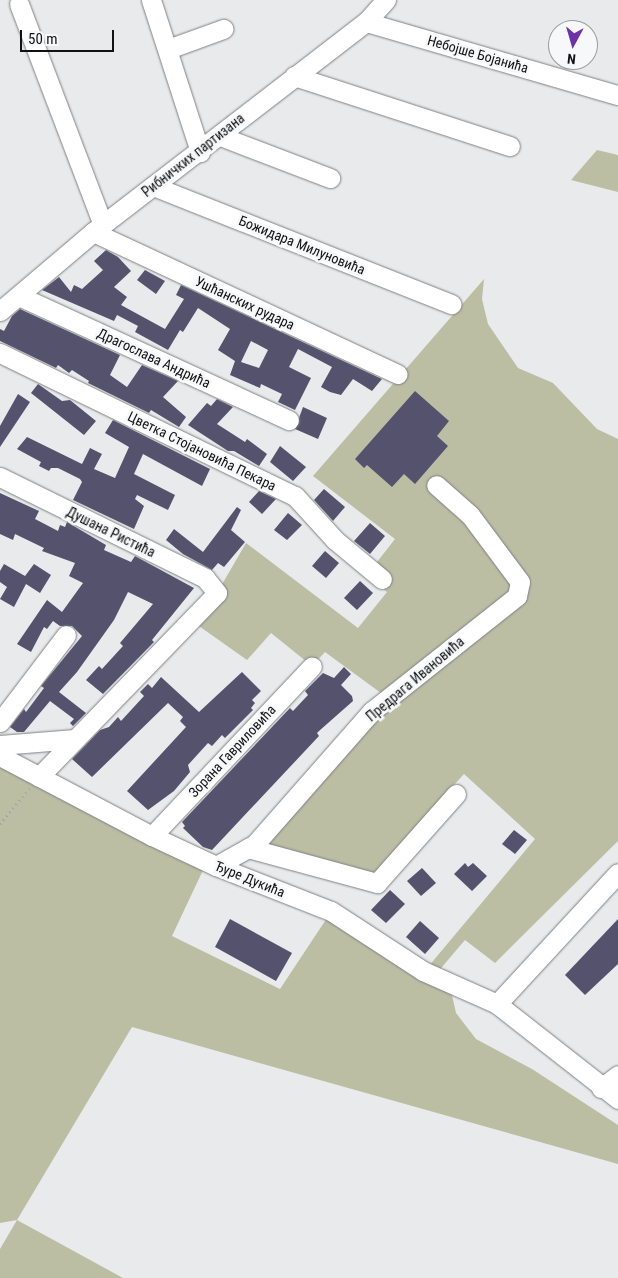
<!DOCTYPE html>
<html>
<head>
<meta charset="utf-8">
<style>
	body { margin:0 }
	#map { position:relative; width:618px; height:1278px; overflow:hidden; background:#e9eaec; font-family:"Roboto Condensed",sans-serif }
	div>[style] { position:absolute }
	.green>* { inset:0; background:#bcbea4 }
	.building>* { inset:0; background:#55526d }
	.path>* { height:2.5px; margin-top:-1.25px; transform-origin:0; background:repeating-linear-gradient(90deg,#a2a3a5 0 1px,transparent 0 5px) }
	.roads { filter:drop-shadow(0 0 1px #7f8082) drop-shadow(0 0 1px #7f8082) }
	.minor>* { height:19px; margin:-9.5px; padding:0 9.5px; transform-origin:9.5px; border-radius:9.5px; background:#fff }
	span { translate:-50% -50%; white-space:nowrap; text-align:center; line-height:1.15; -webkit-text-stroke:5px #f6f8f9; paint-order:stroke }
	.street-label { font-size:14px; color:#121213 }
	.north { position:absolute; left:548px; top:20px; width:50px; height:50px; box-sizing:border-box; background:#f6f8f9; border:1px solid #9b9c9d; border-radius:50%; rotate:186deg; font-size:14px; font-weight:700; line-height:20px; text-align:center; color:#121213 }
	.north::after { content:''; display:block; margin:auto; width:18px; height:22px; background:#6e32a8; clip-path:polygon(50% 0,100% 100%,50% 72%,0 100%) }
	.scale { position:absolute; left:20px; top:30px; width:94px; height:22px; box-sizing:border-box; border:2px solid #121213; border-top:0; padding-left:6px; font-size:15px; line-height:18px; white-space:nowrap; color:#121213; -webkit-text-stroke:4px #f6f8f9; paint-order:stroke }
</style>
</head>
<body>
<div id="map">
	<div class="green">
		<i style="clip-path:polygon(597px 150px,618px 155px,618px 192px,571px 180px)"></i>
		<i style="clip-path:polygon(484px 279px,482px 299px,488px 324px,518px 368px,553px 383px,597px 429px,618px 439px,618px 841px,495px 963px,465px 940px,436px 974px,428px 967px,535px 839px,464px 774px,371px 877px,255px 844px,385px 696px,325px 652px,312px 666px,271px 633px,247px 660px,189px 619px,217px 593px,246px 543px,358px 628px,387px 592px,366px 576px,395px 539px,313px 476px)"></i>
		<i style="clip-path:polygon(0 756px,204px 868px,172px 936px,280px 989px,327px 918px,451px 991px,456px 1013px,476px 1039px,532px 1069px,618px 1125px,618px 1164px,132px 1027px,17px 1220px,123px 1278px,0 1278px,0 1249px,17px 1220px,0 1223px)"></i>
	</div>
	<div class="building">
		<i style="clip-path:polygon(evenodd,106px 250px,118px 257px,131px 271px,114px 287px,127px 297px,121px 305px,165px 329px,184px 299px,176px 295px,181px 285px,382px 379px,372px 391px,353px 379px,341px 395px,330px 392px,321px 387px,332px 367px,298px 349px,289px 367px,311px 378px,295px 410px,278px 402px,282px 394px,261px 384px,260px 388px,230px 375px,235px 361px,218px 350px,230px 329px,198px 308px,183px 332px,180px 330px,168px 350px,135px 332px,138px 326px,117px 315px,114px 321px,42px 290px,59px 277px,71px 292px,74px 285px,82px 289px,103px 270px,94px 261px,106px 250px,251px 341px,268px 350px,259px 368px,241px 362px,251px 341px)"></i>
		<i style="clip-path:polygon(145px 270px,165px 281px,156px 294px,137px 280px)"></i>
		<i style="clip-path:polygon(20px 309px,120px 355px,110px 375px,127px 387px,142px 365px,178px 381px,163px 397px,186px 417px,179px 427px,151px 410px,149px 413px,88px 383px,89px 381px,72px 370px,69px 373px,58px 365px,56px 368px,0 341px,0 329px,4px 331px,12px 316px)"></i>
		<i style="clip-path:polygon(38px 384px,62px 401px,70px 400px,96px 421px,84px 435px,31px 393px)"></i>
		<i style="clip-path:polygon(415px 391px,449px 421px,437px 436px,448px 446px,415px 484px,404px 474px,392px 487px,367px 465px,364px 468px,355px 459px)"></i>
		<i style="clip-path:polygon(18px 394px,30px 402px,0 447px,0 426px)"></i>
		<i style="clip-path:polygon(217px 399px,233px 407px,217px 424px,245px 442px,247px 439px,267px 454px,259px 466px,234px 451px,228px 451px,188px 425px,207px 403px,211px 406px)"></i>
		<i style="clip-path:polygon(303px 407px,327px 418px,318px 439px,295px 429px)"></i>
		<i style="clip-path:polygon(113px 420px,210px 469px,202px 486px,143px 454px,134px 474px,175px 495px,168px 510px,137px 495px,135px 499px,144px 506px,134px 529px,73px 500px,82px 482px,80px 479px,58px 468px,51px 468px,49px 471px,39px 466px,41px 462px,17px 449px,27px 437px,82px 464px,90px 448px,102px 454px,94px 469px,115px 478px,129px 447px,105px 433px)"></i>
		<i style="clip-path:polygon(280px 446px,306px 467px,293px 481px,270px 462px)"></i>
		<i style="clip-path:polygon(324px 489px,345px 507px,333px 521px,314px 500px)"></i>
		<i style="clip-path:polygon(259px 491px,276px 499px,262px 514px,249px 502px)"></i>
		<i style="clip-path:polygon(0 493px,39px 511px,35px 519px,58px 531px,60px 525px,65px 527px,67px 522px,106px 545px,104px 550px,131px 562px,135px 556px,194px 588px,152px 640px,154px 642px,103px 694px,86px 680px,99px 666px,102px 669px,123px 646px,120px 643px,153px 604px,128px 592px,114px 620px,77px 672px,59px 692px,86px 713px,73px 726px,70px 723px,74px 719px,50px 701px,24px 732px,17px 732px,10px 727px,24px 709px,26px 712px,44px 688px,41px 686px,82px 636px,72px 626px,60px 626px,53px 621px,47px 629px,44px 627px,31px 652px,17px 644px,47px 600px,62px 612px,83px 583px,69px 576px,75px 563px,42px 551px,44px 548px,15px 534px,13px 540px,0 534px)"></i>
		<i style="clip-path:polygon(237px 507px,241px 510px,231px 530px,245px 542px,224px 567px,218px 563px,212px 570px,183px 554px,166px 540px,174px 529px,203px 552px)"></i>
		<i style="clip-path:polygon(288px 513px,302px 525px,287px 540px,274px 530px)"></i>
		<i style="clip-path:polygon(370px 523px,385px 536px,370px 554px,354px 541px)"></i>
		<i style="clip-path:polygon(325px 551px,339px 563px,326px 578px,312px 566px)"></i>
		<i style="clip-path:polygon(4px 564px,25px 576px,34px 564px,51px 575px,40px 593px,26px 584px,14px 607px,0 599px,7px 587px,0 582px,0 571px)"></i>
		<i style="clip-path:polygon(360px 581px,373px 593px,357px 610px,344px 598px)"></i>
		<i style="clip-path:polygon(344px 667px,351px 674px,341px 685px,352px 696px,353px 701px,319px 731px,317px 733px,319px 736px,212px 850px,203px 847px,183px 828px,185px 826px,182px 822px,290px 708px,293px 711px,308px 695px,305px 691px,323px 673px,334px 678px)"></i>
		<i style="clip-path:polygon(242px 672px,261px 691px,252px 700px,255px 703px,251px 708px,253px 710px,225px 738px,222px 735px,212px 746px,208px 743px,188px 765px,190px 772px,174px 791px,148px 810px,127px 791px,186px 727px,180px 721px,183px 717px,168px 703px,92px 777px,72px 759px,100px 730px,109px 727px,118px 717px,121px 721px,144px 696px,140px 692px,148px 684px,152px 688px,161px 677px,199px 712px)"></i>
		<i style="clip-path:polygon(514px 830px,527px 840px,515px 854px,502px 844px)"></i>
		<i style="clip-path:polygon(465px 863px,468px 867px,473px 863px,487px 876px,472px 891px,454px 874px)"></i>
		<i style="clip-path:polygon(422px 868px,436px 883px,421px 896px,407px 881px)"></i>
		<i style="clip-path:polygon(390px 890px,405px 904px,386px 923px,371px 910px)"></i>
		<i style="clip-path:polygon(230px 919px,292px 953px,276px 981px,215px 947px)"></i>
		<i style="clip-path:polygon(618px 919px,618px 964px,585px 995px,565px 975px)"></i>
		<i style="clip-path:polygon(420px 921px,439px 938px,425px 954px,406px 937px)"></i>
	</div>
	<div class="path">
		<i style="left:0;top:824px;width:47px;rotate:-50.2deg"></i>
	</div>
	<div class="roads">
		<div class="minor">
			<i style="left:151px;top:0;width:160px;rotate:72.1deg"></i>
			<i style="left:19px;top:4px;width:236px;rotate:69.2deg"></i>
			<i style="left:366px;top:22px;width:262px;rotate:16.2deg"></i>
			<i style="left:168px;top:49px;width:59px;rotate:-20deg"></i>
			<i style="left:294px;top:76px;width:227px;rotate:18deg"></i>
			<i style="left:220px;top:136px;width:118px;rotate:20.9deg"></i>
			<i style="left:153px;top:186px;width:321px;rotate:21.6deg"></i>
			<i style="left:93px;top:232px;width:336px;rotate:25deg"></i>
			<i style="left:19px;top:296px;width:297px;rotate:24.7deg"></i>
			<i style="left:0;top:311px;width:122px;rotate:-40.3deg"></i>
			<i style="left:93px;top:232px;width:344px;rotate:-37.6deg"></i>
			<i style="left:366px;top:22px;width:30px;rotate:-48deg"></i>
			<i style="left:0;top:353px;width:328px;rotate:25.9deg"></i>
			<i style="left:295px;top:496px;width:59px;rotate:47.7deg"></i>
			<i style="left:335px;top:540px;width:61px;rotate:39.7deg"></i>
			<i style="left:0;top:477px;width:229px;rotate:26.2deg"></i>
			<i style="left:205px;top:578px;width:19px;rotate:51deg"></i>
			<i style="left:217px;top:593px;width:256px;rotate:134.1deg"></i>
			<i style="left:0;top:722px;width:109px;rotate:-52.8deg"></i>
			<i style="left:0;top:745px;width:75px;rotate:-4.6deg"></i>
			<i style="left:0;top:756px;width:172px;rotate:27.8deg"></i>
			<i style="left:152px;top:836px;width:71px;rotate:25.1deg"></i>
			<i style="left:216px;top:866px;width:123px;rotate:21.4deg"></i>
			<i style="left:331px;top:911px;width:110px;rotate:33.1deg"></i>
			<i style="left:423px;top:971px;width:81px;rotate:24deg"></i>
			<i style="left:497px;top:1004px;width:154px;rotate:38.1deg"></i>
			<i style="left:152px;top:836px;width:233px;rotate:-46.7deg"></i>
			<i style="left:248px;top:848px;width:134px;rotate:15.2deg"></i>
			<i style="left:377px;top:883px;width:119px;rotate:-48.4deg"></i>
			<i style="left:216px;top:866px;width:45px;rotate:-29.4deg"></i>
			<i style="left:255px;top:844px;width:177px;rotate:-48.7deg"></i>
			<i style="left:372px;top:711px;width:185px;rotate:-38.4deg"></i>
			<i style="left:517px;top:596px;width:14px;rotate:-78deg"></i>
			<i style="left:520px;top:582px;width:84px;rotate:-126.7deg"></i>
			<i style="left:470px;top:515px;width:45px;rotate:-138.6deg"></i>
			<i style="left:497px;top:1004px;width:178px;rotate:-47.3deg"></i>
			<i style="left:601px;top:1088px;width:21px;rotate:-37deg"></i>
		</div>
	</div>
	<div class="street-label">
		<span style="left:478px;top:54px;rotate:16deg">Небојше Бојанића</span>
		<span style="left:193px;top:155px;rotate:-38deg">Рибничких партизана</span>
		<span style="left:302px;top:245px;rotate:22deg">Божидара Милуновића</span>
		<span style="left:245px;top:303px;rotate:25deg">Ушћанских рудара</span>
		<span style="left:154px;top:358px;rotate:25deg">Драгослава Андрића</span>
		<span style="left:202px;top:451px;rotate:26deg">Цветка Стојановића Пекара</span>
		<span style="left:111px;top:532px;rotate:26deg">Душана Ристића</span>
		<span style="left:415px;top:679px;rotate:-40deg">Предрага Ивановића</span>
		<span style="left:232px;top:751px;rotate:-47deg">Зорана Гавриловића</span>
		<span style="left:250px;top:879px;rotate:22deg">Ђуре Дукића</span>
	</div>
	<div class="north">N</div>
	<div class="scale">50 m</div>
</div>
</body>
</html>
